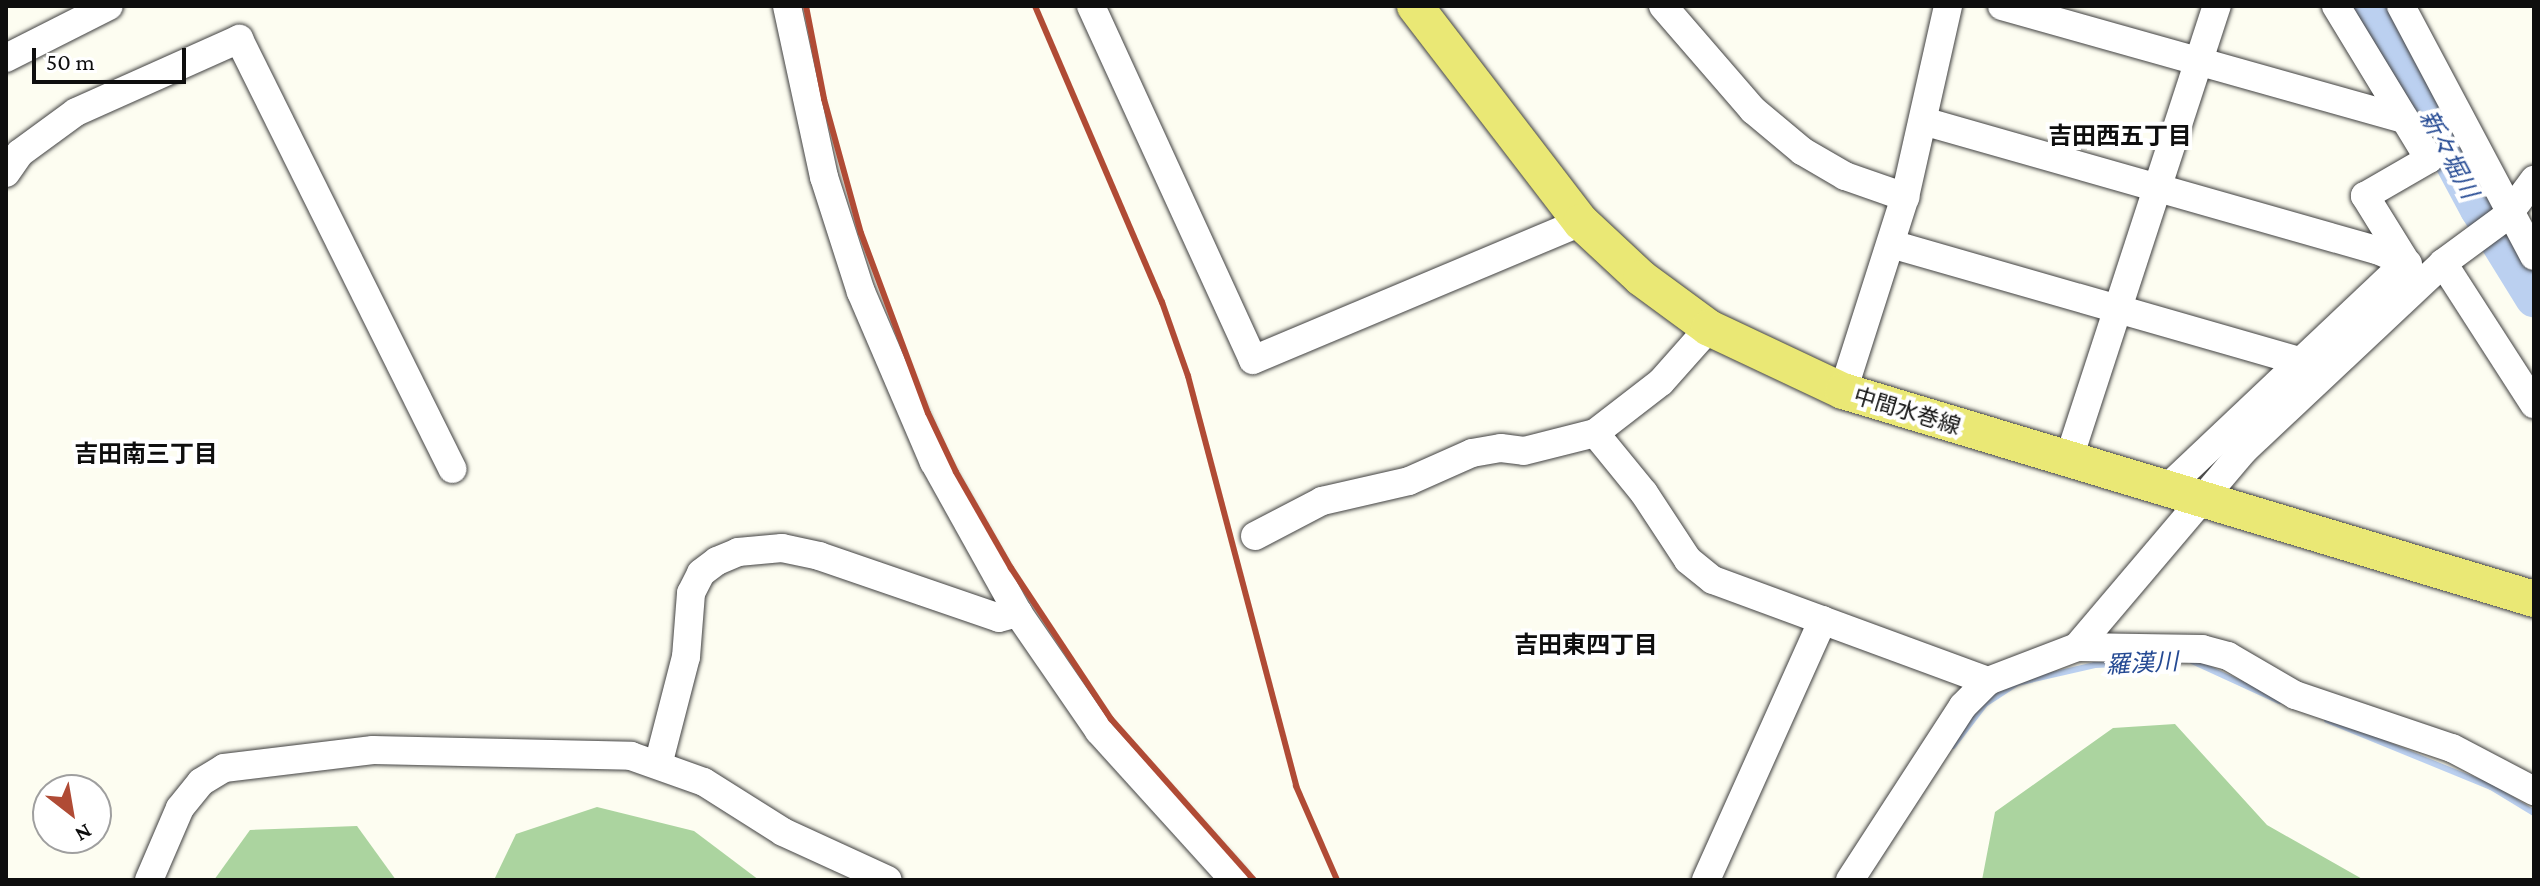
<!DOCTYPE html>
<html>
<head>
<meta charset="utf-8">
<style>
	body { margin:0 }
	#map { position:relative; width:2540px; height:886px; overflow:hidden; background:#fdfdf1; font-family:"Crimson Pro","Noto Sans JP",serif }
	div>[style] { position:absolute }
	.forest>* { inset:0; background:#abd49f }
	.stream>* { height:6px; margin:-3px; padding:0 3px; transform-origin:3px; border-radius:3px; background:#bbd0f0 }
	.river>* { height:38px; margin:-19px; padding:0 19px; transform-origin:19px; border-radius:19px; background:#bbd0f0 }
	.roads { filter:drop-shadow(0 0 2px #414141) drop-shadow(0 0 2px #414141) }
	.minor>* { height:28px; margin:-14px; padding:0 14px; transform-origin:14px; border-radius:14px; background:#fff }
	.major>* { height:36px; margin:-18px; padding:0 18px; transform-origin:18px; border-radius:18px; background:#eae875 }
	.rail>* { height:6px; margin:-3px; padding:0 3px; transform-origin:3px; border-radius:3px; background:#b04b35 }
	span { translate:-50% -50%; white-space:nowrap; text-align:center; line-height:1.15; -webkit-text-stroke:8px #fff; paint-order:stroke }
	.street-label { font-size:22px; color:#0e0e0e }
	.neighbourhood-label { font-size:24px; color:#0e0e0e; font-weight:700 }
	.water-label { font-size:24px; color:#254a93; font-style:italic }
	.frame { position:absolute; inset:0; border:8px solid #0e0e0e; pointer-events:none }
	.north { position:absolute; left:32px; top:774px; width:80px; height:80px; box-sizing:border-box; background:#fff; border:2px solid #9f9f9f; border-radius:50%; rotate:149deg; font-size:22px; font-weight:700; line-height:32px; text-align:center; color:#0e0e0e }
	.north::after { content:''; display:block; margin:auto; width:28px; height:36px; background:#b04b35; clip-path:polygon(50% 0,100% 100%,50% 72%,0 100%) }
	.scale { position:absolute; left:32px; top:48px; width:154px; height:36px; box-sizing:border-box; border:4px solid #0e0e0e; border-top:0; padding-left:10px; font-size:24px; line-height:28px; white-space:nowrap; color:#0e0e0e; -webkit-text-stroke:6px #fff; paint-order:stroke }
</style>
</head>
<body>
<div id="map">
	<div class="forest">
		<i style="clip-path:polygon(2175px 724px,2267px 825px,2364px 880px,1982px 880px,1995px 812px,2113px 728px)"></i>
		<i style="clip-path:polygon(597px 807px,694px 831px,759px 880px,494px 880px,516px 834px)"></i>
		<i style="clip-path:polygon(357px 826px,396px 880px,214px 880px,250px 830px)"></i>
	</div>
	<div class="stream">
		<i style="left:2192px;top:661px;width:96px;rotate:24.7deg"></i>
		<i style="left:2327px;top:720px;width:177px;rotate:22.2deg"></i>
		<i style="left:2491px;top:787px;width:50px;rotate:31.2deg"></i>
		<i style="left:1953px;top:746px;width:53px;rotate:-52.7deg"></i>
		<i style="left:1985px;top:704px;width:38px;rotate:-33deg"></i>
		<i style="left:2017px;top:683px;width:80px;rotate:-13deg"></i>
		<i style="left:2095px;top:665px;width:74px;rotate:-2.3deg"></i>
	</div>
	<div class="river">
		<i style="left:2370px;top:6px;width:230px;rotate:61.8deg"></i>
		<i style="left:2479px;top:209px;width:105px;rotate:58.3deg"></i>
	</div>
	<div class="roads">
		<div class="minor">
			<i style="left:787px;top:6px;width:175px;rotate:77.8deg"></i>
			<i style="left:824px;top:177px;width:121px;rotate:72.2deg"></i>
			<i style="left:861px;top:292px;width:185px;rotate:66.8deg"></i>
			<i style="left:934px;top:462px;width:173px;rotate:60.9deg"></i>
			<i style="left:1018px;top:613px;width:143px;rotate:55.5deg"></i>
			<i style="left:1099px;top:731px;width:201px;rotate:47.8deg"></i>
			<i style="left:1091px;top:6px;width:389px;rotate:65.4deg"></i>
			<i style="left:1253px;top:360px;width:356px;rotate:-22.8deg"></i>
			<i style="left:1663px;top:6px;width:138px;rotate:49.1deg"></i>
			<i style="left:1753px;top:110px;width:64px;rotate:39.9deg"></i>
			<i style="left:1802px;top:151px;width:50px;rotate:30.2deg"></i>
			<i style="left:1845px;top:176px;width:64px;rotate:19.3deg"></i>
			<i style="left:2002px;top:6px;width:418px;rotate:15.7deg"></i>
			<i style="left:2401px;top:6px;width:283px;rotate:62deg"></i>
			<i style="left:6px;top:58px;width:115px;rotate:-26.8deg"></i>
			<i style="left:1923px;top:121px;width:472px;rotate:15.9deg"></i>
			<i style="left:2377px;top:250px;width:34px;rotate:24deg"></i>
			<i style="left:6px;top:173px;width:24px;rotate:-55deg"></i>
			<i style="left:20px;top:153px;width:69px;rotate:-36.2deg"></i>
			<i style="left:76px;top:112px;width:179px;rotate:-24.1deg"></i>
			<i style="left:239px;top:39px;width:480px;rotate:63.6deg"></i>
			<i style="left:1891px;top:244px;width:428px;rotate:16deg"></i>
			<i style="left:2443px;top:263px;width:168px;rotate:57.2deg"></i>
			<i style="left:1843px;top:391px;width:204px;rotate:-72.3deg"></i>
			<i style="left:1905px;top:197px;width:196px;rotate:-77.3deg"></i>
			<i style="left:1595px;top:433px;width:77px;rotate:50.8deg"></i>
			<i style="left:1644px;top:493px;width:80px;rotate:56.7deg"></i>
			<i style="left:1688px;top:560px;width:32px;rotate:39deg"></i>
			<i style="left:1713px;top:580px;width:293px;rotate:20.2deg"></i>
			<i style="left:2069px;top:458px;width:476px;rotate:-71.9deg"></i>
			<i style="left:2166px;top:489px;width:330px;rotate:-43.4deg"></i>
			<i style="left:2406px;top:262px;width:78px;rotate:-121.8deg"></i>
			<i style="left:2365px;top:196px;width:74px;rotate:-30deg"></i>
			<i style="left:2429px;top:159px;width:179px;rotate:-121.3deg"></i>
			<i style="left:1255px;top:536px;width:76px;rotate:-27.6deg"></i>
			<i style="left:1322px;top:501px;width:89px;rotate:-12.9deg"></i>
			<i style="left:1409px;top:481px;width:69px;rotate:-24deg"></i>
			<i style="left:1472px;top:453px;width:29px;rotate:-10deg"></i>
			<i style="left:1501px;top:448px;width:23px;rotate:7deg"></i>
			<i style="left:1524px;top:451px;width:73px;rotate:-14.2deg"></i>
			<i style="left:1595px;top:433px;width:83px;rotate:-37.7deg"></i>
			<i style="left:1661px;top:382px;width:72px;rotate:-48.4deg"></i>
			<i style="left:2077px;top:647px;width:257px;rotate:-49.7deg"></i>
			<i style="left:2243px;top:451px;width:274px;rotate:-43.2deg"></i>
			<i style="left:2443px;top:263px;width:81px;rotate:-36.4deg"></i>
			<i style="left:2508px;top:215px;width:44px;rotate:-53.4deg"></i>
			<i style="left:658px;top:765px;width:112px;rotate:-75.5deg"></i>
			<i style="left:686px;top:657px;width:64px;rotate:-85.5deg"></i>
			<i style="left:691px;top:593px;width:22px;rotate:-63deg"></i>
			<i style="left:701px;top:573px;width:20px;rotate:-37deg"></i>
			<i style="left:717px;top:561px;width:23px;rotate:-23deg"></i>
			<i style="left:738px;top:552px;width:44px;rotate:-5.2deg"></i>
			<i style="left:782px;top:548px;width:38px;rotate:12deg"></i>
			<i style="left:819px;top:556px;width:190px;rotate:19deg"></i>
			<i style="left:999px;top:618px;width:20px;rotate:-15deg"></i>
			<i style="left:149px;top:880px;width:78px;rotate:-66.7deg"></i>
			<i style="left:180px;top:808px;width:33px;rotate:-51deg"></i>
			<i style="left:201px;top:782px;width:27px;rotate:-31deg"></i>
			<i style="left:224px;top:768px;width:150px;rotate:-6.9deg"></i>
			<i style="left:373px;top:750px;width:258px;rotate:1.3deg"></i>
			<i style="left:631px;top:756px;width:77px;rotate:19.6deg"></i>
			<i style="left:704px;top:782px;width:93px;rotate:32.3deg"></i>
			<i style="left:783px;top:832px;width:115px;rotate:24.6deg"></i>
			<i style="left:1706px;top:880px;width:285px;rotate:-65.8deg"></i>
			<i style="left:1850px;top:880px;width:207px;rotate:-57deg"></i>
			<i style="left:1963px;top:706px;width:35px;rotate:-45deg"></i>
			<i style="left:1988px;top:681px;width:95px;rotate:-20.9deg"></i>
			<i style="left:2077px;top:647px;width:125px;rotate:0.9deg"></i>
			<i style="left:2202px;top:649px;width:27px;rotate:15deg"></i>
			<i style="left:2228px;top:656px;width:78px;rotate:30.2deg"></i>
			<i style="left:2295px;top:695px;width:166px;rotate:18.7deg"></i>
			<i style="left:2452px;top:748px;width:93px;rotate:27.7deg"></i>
		</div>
		<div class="major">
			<i style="left:1415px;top:6px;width:272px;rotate:52.5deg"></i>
			<i style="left:1581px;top:222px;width:82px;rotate:43deg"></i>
			<i style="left:1641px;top:278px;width:84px;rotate:36.3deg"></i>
			<i style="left:1709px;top:328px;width:148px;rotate:25.2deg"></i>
			<i style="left:1843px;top:391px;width:722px;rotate:16.75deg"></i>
		</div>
	</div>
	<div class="rail">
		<i style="left:806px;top:6px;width:95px;rotate:79deg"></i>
		<i style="left:824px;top:99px;width:139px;rotate:74.6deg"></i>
		<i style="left:861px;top:233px;width:192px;rotate:69.6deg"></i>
		<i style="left:928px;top:413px;width:65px;rotate:64.6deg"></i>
		<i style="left:956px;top:472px;width:111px;rotate:60.2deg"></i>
		<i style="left:1011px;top:568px;width:181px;rotate:56.5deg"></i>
		<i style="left:1111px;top:719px;width:215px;rotate:48.4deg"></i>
		<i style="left:1035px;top:6px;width:322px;rotate:66.8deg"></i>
		<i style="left:1162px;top:302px;width:78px;rotate:70.6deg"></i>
		<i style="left:1188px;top:376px;width:424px;rotate:75.2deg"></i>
		<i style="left:1296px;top:786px;width:103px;rotate:66.4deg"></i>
	</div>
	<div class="street-label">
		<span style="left:1907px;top:411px;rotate:17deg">中間水巻線</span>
	</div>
	<div class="neighbourhood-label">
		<span style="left:2120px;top:136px">吉田西五丁目</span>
		<span style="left:146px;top:454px">吉田南三丁目</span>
		<span style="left:1586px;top:645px">吉田東四丁目</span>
	</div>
	<div class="water-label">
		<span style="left:2449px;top:154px;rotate:62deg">新々堀川</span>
		<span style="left:2142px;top:663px;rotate:-3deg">羅漢川</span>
	</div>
	<div class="frame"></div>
	<div class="north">N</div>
	<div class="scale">50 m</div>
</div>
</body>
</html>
